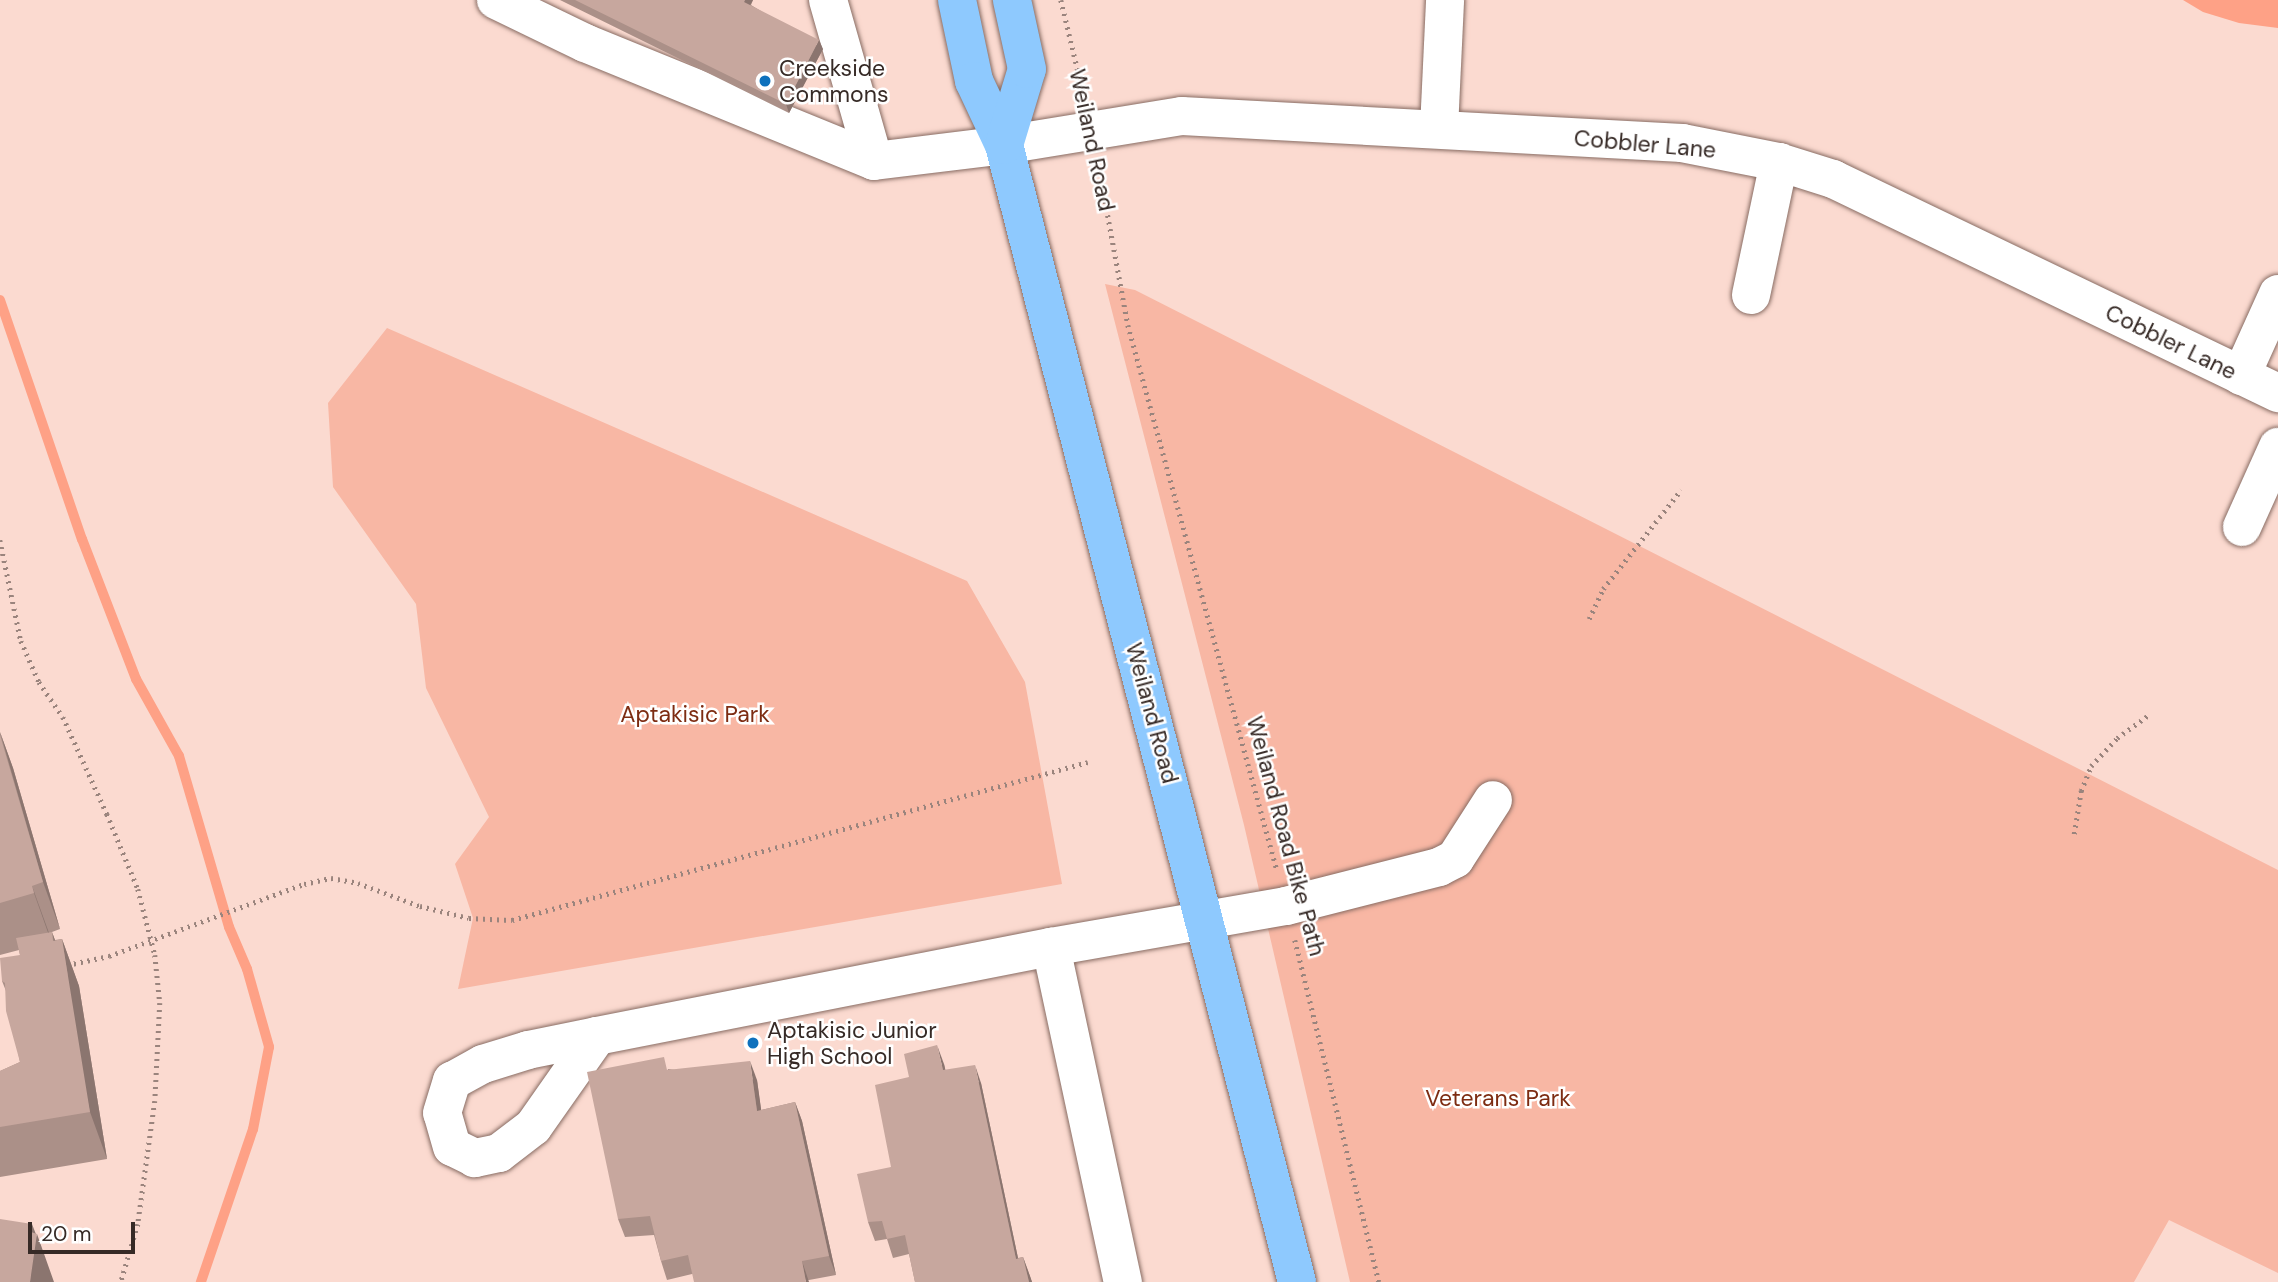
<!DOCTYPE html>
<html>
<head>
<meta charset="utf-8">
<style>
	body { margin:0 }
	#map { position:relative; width:2278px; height:1282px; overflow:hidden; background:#fbdad0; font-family:"DM Sans",sans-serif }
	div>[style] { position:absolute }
	.green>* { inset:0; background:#f8b7a4 }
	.water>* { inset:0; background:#fea186 }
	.stream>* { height:10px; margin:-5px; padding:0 5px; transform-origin:5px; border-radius:5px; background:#fea186 }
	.path>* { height:4.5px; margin-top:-2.25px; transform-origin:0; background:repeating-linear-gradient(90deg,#9a847d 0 2px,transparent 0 7px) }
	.roads { filter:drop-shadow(0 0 2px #886c63) drop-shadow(0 0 2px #886c63) }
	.minor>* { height:38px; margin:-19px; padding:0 19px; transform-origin:19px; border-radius:19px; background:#fff }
	.major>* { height:38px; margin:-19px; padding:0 19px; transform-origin:19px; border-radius:19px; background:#8ec9fe }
	.wall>* { inset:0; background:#ab9088 }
	.shaded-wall>* { inset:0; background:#8b756f }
	.building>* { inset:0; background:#c7a79e }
	.dots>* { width:19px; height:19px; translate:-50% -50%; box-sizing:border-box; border:4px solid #fff; border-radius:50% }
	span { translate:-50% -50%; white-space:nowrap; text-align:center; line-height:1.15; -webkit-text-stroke:5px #fff; paint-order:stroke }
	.poi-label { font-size:23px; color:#362a26 }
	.left { translate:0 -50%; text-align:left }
	.street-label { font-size:23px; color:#362a26 }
	.park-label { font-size:23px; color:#7d2c12 }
	.scale { position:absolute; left:28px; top:1222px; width:107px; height:32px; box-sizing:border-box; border:4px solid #362a26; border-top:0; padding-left:9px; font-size:21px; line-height:24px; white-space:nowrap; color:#362a26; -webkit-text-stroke:5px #fff; paint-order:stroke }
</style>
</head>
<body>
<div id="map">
	<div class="green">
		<i style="clip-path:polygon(1105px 284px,1135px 290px,2278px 870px,2278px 1273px,2169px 1220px,2134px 1282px,1350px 1282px,1244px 825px)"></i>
		<i style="clip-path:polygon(387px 328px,967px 581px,1025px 682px,1062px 884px,458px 989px,473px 918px,455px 864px,489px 817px,426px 688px,416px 604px,333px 487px,328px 403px)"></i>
	</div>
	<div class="water">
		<i style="clip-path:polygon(2183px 0,2278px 0,2278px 28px,2239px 23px,2203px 12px)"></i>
	</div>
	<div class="stream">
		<i style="left:0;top:300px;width:253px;rotate:71.1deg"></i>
		<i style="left:82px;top:539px;width:150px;rotate:68.9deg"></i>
		<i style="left:136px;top:679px;width:88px;rotate:60.8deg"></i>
		<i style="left:179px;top:756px;width:178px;rotate:73.7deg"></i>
		<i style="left:229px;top:927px;width:46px;rotate:66.8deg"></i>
		<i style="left:247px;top:969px;width:81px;rotate:74.2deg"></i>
		<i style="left:269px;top:1047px;width:84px;rotate:101deg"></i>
		<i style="left:253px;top:1129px;width:162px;rotate:108.8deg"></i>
	</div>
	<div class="path">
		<i style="left:1061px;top:0;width:99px;rotate:76.5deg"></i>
		<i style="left:1099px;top:167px;width:161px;rotate:79.6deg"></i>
		<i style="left:1128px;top:325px;width:565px;rotate:74.71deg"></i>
		<i style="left:0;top:540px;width:103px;rotate:78.3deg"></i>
		<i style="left:21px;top:641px;width:45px;rotate:66.3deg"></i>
		<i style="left:39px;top:682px;width:42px;rotate:55.6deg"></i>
		<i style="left:63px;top:717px;width:107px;rotate:65.6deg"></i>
		<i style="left:107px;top:814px;width:81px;rotate:67.5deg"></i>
		<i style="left:138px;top:889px;width:68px;rotate:75.6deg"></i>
		<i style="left:155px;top:955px;width:48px;rotate:84.1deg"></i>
		<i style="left:160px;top:1003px;width:98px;rotate:92.9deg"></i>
		<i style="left:155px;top:1101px;width:124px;rotate:97.9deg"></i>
		<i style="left:138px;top:1224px;width:60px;rotate:106.3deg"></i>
		<i style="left:1589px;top:619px;width:33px;rotate:-65deg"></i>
		<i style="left:1603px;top:589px;width:126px;rotate:-51.8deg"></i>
		<i style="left:2074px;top:834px;width:44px;rotate:-80.8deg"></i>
		<i style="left:2081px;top:791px;width:27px;rotate:-68deg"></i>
		<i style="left:2091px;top:766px;width:38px;rotate:-47deg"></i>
		<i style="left:2117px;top:738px;width:39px;rotate:-36deg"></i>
		<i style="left:1295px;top:940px;width:352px;rotate:76.2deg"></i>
		<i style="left:67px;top:965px;width:43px;rotate:-12.1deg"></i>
		<i style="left:109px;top:956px;width:208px;rotate:-20.3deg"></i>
		<i style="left:304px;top:884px;width:28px;rotate:-13deg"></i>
		<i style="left:331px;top:878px;width:27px;rotate:10deg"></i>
		<i style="left:358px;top:883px;width:66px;rotate:20.4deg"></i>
		<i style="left:420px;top:906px;width:50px;rotate:13.8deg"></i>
		<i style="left:469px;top:918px;width:43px;rotate:2.7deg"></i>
		<i style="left:512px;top:920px;width:597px;rotate:-15.34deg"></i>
	</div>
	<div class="roads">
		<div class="minor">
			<i style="left:496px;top:0;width:99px;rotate:25.8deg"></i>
			<i style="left:585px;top:43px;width:312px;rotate:22.2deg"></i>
			<i style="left:828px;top:0;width:167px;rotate:74.1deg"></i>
			<i style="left:874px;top:161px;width:131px;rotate:-7deg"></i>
			<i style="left:1004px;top:145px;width:180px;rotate:-9.3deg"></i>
			<i style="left:1182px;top:116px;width:501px;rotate:3.09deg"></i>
			<i style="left:1682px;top:143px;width:99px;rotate:11.1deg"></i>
			<i style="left:1779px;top:162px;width:57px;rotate:17.5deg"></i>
			<i style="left:1833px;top:179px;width:494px;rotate:25.7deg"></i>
			<i style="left:1439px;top:129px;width:129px;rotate:-87.3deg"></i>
			<i style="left:1751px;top:295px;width:136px;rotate:-78.1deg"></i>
			<i style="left:2241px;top:376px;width:90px;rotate:-65.7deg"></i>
			<i style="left:2242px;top:527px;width:88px;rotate:-65.8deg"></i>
			<i style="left:1051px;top:947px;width:343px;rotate:77.9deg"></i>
			<i style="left:597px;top:1036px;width:111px;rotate:125.1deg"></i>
			<i style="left:533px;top:1127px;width:43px;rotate:142.6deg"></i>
			<i style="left:499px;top:1153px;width:25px;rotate:168deg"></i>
			<i style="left:475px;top:1158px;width:25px;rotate:-154deg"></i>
			<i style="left:452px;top:1147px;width:35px;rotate:-106deg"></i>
			<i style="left:442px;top:1113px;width:34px;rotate:-73deg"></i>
			<i style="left:452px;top:1081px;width:35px;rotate:-29deg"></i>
			<i style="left:483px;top:1064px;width:47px;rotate:-17.3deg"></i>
			<i style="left:528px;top:1050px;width:70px;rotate:-11.5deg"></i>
			<i style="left:597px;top:1036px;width:463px;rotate:-11.1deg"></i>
			<i style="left:1051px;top:947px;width:239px;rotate:-9.9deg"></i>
			<i style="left:1286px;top:906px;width:158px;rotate:-14.3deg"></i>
			<i style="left:1439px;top:867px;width:18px;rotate:-27deg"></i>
			<i style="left:1455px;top:859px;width:70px;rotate:-57.2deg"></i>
		</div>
		<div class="major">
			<i style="left:957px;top:0;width:83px;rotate:78.1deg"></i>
			<i style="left:974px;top:81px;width:71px;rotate:64.9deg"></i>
			<i style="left:1004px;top:145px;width:1174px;rotate:75.55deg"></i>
			<i style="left:1004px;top:145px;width:79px;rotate:-73.2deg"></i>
			<i style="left:1027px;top:69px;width:71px;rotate:-102.3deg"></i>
		</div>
	</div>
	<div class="wall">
		<i style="clip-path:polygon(560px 0,753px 0,751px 5px,823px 49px,789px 113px)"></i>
		<i style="clip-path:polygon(0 732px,13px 768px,60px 929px,52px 932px,55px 940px,62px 939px,79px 986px,107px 1159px,0 1177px,0 1071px,20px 1062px,6px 991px,2px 981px,20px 955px,19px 950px,0 955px)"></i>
		<i style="clip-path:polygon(944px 1064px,945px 1070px,981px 1083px,1018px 1258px,1023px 1257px,1032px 1282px,915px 1282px,909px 1254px,893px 1258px,887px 1239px,875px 1241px,868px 1222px,891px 1167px,909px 1077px)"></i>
		<i style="clip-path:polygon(668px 1069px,757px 1080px,761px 1110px,795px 1102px,802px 1121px,836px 1275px,809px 1280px,692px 1274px,667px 1280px,661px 1261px,654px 1235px,625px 1237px,618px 1219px)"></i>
	</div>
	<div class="shaded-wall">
		<i style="clip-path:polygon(745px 0,753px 0,747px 11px,744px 2px)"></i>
		<i style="clip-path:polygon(819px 40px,823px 49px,789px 113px,786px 104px)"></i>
		<i style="clip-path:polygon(0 732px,13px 768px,60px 929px,43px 882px)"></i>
		<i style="clip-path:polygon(32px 886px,49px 933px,51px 941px,34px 893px)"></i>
		<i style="clip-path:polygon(52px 932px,68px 977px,62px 939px,79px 986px,107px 1159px,90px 1112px)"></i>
		<i style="clip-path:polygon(937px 1045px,944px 1064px,950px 1089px,943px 1070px)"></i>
		<i style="clip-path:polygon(750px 1061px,757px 1080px,764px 1130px,757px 1111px)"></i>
		<i style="clip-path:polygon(975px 1065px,981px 1083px,1022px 1277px,1016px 1259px)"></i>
		<i style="clip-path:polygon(795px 1102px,802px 1121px,836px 1275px,829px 1256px)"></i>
		<i style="clip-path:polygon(32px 1224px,37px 1237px,37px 1234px,54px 1282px,30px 1282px)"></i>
		<i style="clip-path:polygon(1023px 1257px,1030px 1276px,1032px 1282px,1029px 1282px)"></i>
		<i style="clip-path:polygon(802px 1261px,809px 1282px,806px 1282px)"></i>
	</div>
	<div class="building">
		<i style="clip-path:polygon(575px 0,745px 0,744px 2px,819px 40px,786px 104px)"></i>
		<i style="clip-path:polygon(0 735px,43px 882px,32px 886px,34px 893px,0 903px)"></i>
		<i style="clip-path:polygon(52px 932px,53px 941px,62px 939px,90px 1112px,0 1127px,0 1071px,20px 1062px,6px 1011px,5px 983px,2px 981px,0 958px,20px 955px,16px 938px)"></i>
		<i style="clip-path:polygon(937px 1045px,943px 1070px,975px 1065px,1016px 1259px,1023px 1257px,1029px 1282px,915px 1282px,905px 1235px,887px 1239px,882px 1221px,868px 1222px,857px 1174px,891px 1167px,875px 1085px,909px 1077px,904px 1054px)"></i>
		<i style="clip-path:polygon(664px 1057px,667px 1070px,750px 1061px,757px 1111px,795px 1102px,829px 1256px,802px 1261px,806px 1282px,694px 1282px,688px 1255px,661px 1261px,650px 1216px,618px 1219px,587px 1072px)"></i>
		<i style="clip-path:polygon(0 1219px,32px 1224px,31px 1232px,37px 1234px,30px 1282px,0 1282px)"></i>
	</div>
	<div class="dots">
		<i style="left:765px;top:81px;background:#0e71bd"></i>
		<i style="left:753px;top:1043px;background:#0e71bd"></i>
	</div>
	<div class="poi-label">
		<span class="left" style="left:779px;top:81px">Creekside<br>Commons</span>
		<span class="left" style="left:767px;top:1043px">Aptakisic Junior<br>High School</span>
	</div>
	<div class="street-label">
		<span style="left:1092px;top:140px;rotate:78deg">Weiland Road</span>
		<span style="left:1645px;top:144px;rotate:5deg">Cobbler Lane</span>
		<span style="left:2171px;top:342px;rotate:26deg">Cobbler Lane</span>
		<span style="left:1152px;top:713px;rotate:75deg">Weiland Road</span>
		<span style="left:1286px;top:836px;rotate:75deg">Weiland Road Bike Path</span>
	</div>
	<div class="park-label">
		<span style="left:695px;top:714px">Aptakisic Park</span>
		<span style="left:1498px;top:1098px">Veterans Park</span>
	</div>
	<div class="scale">20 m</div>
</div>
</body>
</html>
